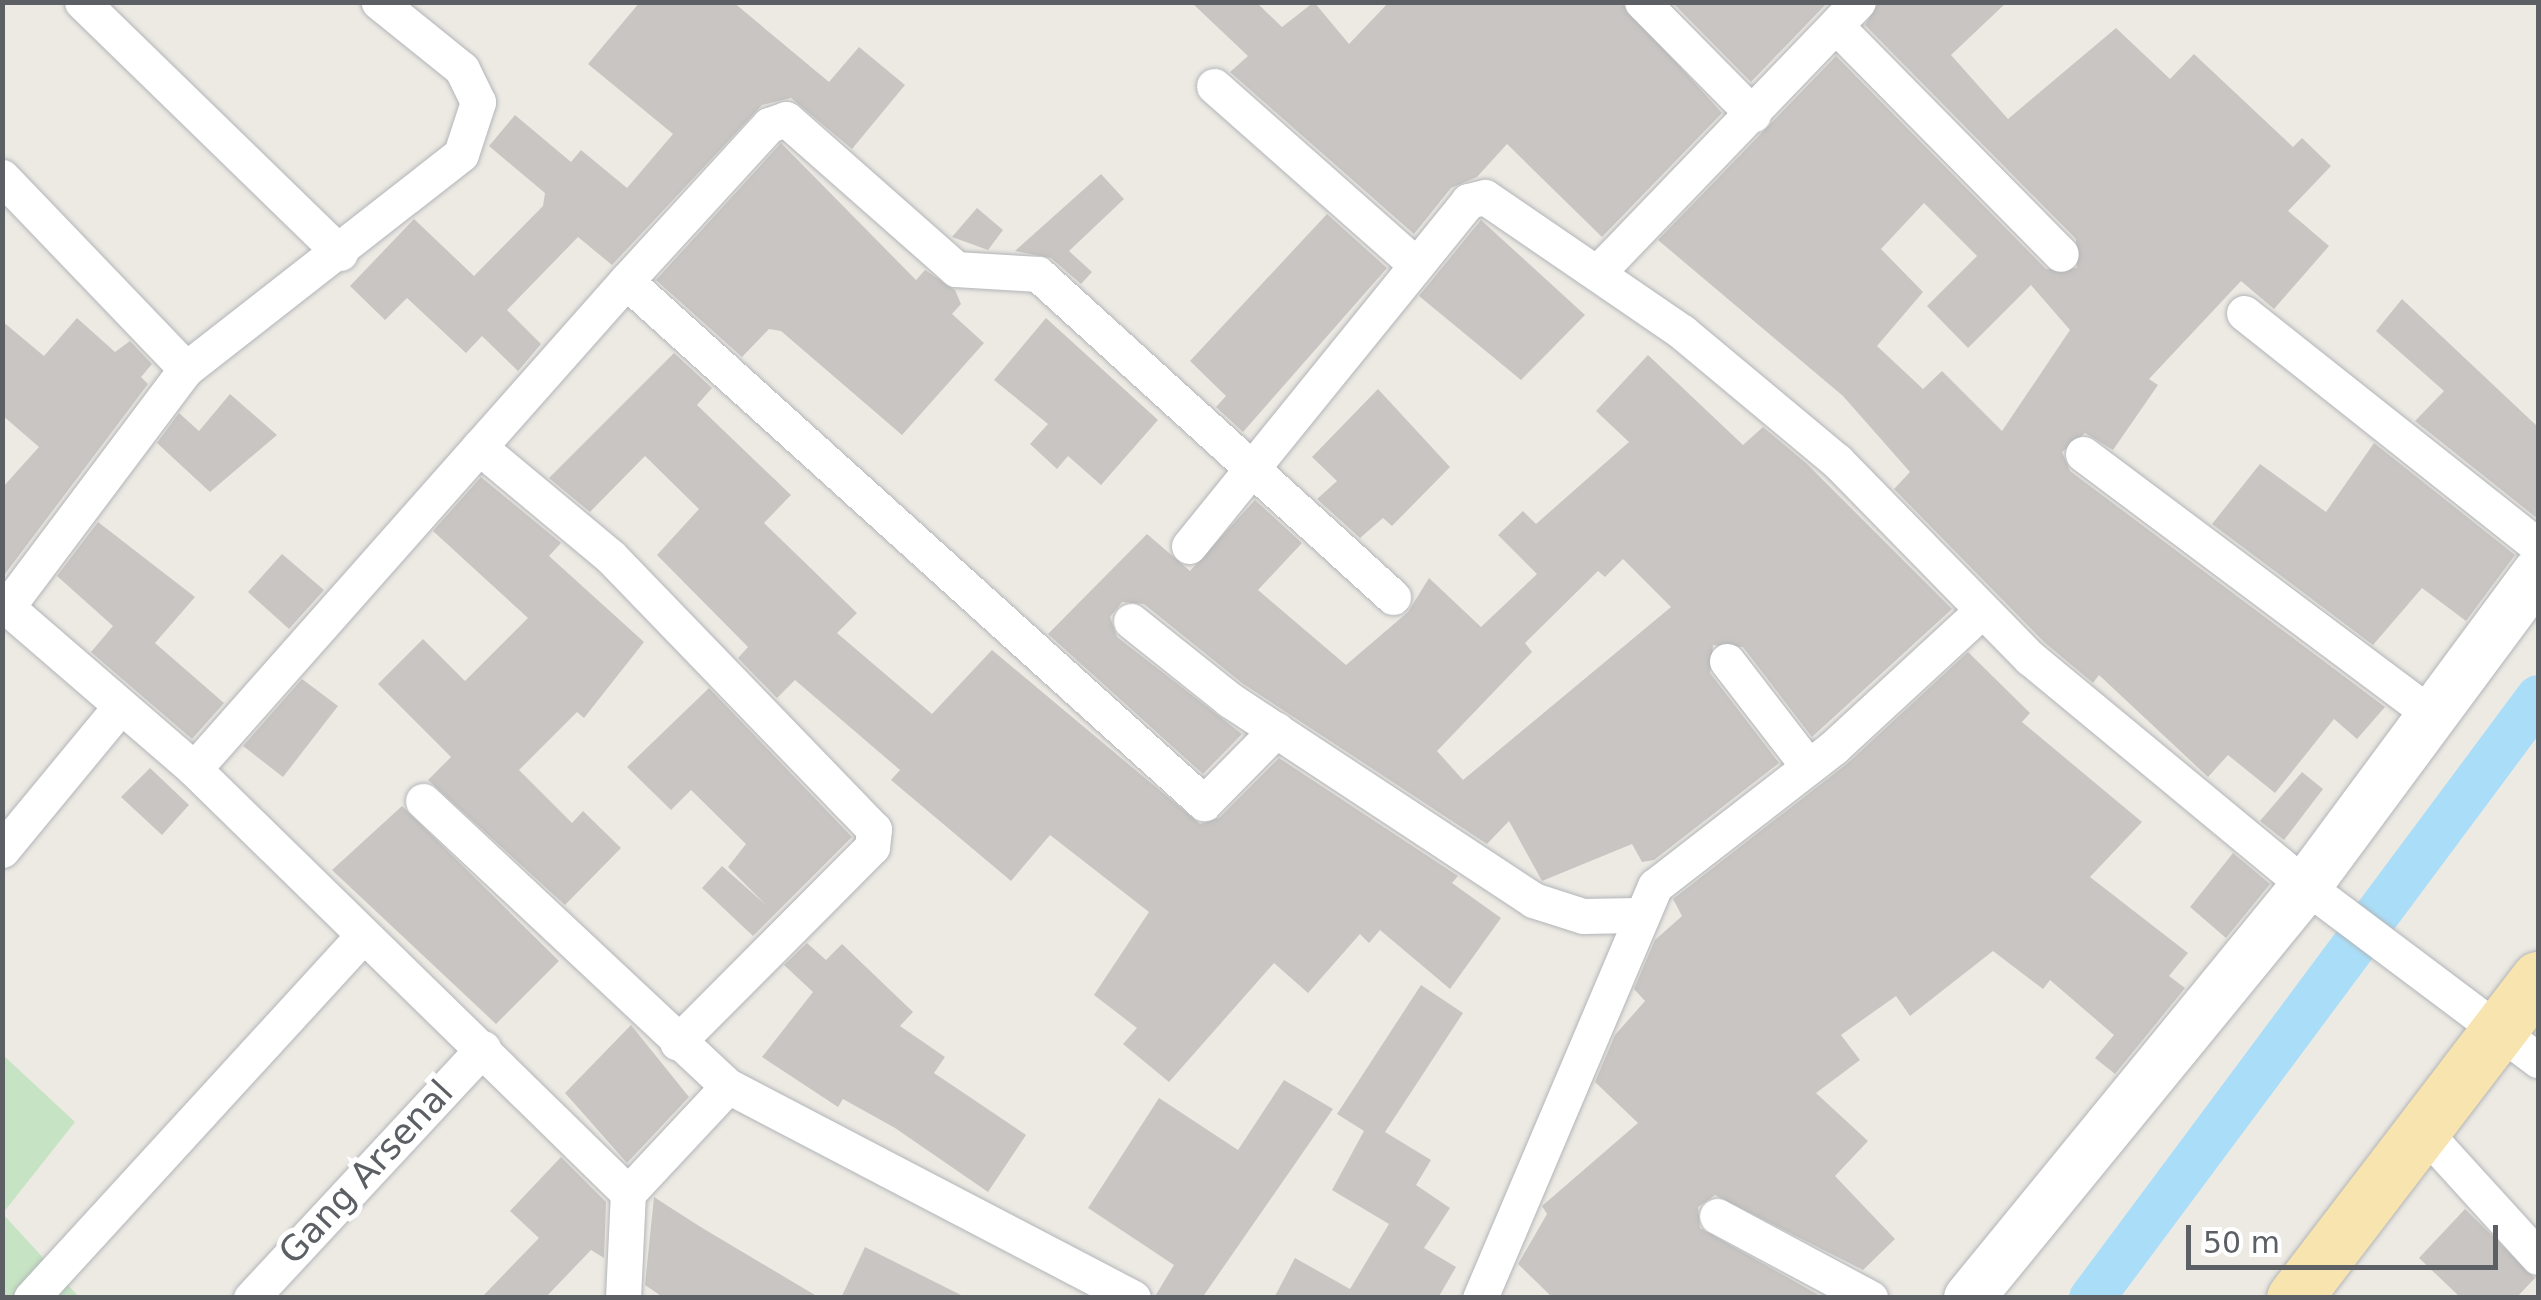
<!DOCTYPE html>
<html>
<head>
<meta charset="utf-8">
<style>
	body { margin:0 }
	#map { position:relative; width:2541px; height:1300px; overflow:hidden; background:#edeae4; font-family:"DejaVu Sans",sans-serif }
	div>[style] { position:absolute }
	.green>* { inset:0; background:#c6e3c3 }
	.canal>* { height:45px; margin:-22.5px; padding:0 22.5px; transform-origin:22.5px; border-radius:22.5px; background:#aadef8 }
	.building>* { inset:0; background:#c9c5c2 }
	.roads { filter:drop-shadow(0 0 2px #b2b5b8) drop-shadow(0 0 2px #b2b5b8) }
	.street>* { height:35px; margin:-17.5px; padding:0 17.5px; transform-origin:17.5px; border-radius:17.5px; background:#fff }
	.secondary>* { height:50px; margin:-25px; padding:0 25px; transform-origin:25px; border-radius:25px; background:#fff }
	.primary>* { height:55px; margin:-27.5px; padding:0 27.5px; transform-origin:27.5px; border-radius:27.5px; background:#f8e4ae }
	span { translate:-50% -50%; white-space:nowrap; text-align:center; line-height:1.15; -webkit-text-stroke:10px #fff; paint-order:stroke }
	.street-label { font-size:35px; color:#5c6064 }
	.frame { position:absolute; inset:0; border:5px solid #5c6064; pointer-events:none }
	.scale { position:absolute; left:2186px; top:1225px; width:312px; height:45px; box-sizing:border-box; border:5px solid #5c6064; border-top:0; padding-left:12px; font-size:30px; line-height:35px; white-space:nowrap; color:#5c6064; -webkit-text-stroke:8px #fff; paint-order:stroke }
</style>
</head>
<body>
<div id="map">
	<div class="green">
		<i style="clip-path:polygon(3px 1055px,75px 1122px,3px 1213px)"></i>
		<i style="clip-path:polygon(3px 1214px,79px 1297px,3px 1297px)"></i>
	</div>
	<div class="canal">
		<i style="left:2091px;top:1298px;width:749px;rotate:-53.36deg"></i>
	</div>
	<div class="building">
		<i style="clip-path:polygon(640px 2px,733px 2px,829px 82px,859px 47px,905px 85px,852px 149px,791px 98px,762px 105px,612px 265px,578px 237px,507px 310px,541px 344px,518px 371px,482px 336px,466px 353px,407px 298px,385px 320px,350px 286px,414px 219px,474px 276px,543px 206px,545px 193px,489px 146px,515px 115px,571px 162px,581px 150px,627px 188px,673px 134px,588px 64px)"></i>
		<i style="clip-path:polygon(1191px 2px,1256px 2px,1282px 27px,1314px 2px,1349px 44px,1389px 2px,1621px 2px,1722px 113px,1602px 237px,1507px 144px,1477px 177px,1451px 188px,1414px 234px,1230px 72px,1248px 56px)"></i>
		<i style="clip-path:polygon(1672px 2px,1828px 2px,1751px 82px)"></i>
		<i style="clip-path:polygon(evenodd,1879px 2px,2007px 2px,1951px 55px,2008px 119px,2116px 28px,2170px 79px,2194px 54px,2293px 147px,2302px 138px,2331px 166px,2288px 211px,2329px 246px,2274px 309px,2241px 281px,2149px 379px,2158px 385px,2113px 450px,2085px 433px,2062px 452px,2070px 471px,2385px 707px,2357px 739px,2334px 719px,2275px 793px,2228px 755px,2208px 777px,2099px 675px,2093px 683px,2044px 642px,1894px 489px,1910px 472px,1843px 396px,1658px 240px,1836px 56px,2046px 269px,2077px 268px,2076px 239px,1865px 25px,1879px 2px,1924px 203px,1977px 256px,1927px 306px,1968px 348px,2031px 285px,2070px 330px,2002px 431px,1942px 371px,1923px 389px,1877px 346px,1923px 292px,1881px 249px,1924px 203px)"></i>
		<i style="clip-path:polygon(781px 143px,916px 280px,925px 270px,955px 290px,961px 304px,952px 314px,984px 343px,902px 435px,781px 331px,769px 329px,742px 357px,656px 280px)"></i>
		<i style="clip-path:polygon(1101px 174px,1124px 199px,1069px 251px,1092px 272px,1081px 284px,1051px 258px,1015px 251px)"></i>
		<i style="clip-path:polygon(977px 208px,1003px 230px,988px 250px,952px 237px)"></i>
		<i style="clip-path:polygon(1327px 214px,1387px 268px,1243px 432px,1216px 407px,1226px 396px,1190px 361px)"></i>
		<i style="clip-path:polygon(1481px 220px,1585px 315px,1521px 380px,1419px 296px)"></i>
		<i style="clip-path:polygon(2402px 299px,2538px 427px,2538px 519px,2415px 421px,2444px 391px,2376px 331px)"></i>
		<i style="clip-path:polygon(77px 318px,115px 352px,130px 341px,152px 364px,141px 377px,148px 384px,2px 578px,2px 488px,39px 447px,2px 415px,2px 321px,44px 356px)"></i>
		<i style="clip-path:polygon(1046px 318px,1158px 420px,1101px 485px,1068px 456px,1057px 469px,1030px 444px,1048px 424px,994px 380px)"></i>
		<i style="clip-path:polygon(674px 353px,712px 388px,697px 405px,791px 495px,764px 523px,857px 613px,837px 633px,932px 714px,992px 650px,1200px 824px,1219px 818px,1279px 758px,1458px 876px,1452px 883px,1501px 918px,1450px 989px,1380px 930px,1369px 943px,1360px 934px,1308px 993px,1274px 963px,1169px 1082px,1123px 1044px,1137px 1028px,1094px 995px,1149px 912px,1050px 835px,1011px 881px,891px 780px,900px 770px,795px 680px,777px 698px,738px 658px,748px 647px,657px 555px,699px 509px,645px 456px,590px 512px,549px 478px)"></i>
		<i style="clip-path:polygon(evenodd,1648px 355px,1743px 445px,1763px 427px,1806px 463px,1952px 609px,1812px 737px,1743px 647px,1713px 645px,1710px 673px,1779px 763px,1654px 860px,1642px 862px,1632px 844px,1542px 881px,1509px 821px,1487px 844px,1242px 683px,1144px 604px,1122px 602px,1110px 617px,1117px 637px,1242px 734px,1203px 774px,1048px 634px,1147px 534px,1190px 571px,1255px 500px,1302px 543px,1258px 590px,1346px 665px,1408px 612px,1429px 578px,1481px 627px,1537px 574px,1498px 535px,1523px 511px,1536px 524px,1629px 442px,1596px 411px,1648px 355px,1623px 559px,1671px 607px,1463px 780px,1437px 751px,1532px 652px,1525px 643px,1598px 571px,1605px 577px,1623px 559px)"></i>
		<i style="clip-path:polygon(1378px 389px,1450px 467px,1392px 526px,1383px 518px,1360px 538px,1317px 499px,1337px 481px,1312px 457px)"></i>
		<i style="clip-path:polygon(230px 394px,277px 435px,210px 492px,157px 443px,179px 413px,199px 431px)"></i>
		<i style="clip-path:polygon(2374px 443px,2515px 555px,2466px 621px,2422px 588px,2373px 645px,2212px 524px,2260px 464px,2326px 512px)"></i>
		<i style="clip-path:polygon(481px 477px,561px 543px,549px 556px,644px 642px,584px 718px,577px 712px,519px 770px,572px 823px,583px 811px,621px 848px,565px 905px,428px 780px,451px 757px,378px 684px,423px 639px,465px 681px,528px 618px,433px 531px)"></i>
		<i style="clip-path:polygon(98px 522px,195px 597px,155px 643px,224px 703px,192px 739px,91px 652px,113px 626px,57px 576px)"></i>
		<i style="clip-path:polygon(282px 554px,324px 590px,289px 629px,248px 592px)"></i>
		<i style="clip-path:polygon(1968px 652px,2030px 713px,2022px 722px,2142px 822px,2090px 877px,2188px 953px,2169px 976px,2185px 988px,2115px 1074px,2095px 1058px,2114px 1035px,2050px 980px,2043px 989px,1993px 951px,1910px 1016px,1896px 996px,1841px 1035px,1860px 1060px,1816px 1093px,1868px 1141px,1835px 1176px,1895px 1239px,1863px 1270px,1715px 1195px,1698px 1207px,1700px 1228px,1824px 1298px,1553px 1298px,1518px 1264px,1547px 1214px,1542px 1206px,1638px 1123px,1595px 1082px,1615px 1035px,1645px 1001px,1634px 989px,1655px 940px,1682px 916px,1673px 899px,1848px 763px)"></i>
		<i style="clip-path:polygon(302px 679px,338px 706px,283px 777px,243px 746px)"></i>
		<i style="clip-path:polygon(709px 688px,852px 837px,753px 936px,702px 888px,722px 866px,767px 906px,728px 867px,746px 844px,691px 790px,671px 810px,627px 767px)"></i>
		<i style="clip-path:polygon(150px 768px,189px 805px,162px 835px,121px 797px)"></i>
		<i style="clip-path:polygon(2302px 772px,2323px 789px,2284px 840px,2260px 821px)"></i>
		<i style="clip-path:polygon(402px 806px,559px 961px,496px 1024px,332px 870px)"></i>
		<i style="clip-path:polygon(2233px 853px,2270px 884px,2226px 938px,2190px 907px)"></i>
		<i style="clip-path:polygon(807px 943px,826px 960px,842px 944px,913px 1012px,900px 1026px,945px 1057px,934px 1073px,1026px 1135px,988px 1192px,895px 1128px,843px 1099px,838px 1107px,762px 1057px,813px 992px,784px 965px)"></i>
		<i style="clip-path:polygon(1421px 985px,1463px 1013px,1385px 1132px,1431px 1160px,1416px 1185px,1450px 1208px,1424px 1248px,1456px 1267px,1438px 1298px,1274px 1298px,1295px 1258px,1350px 1289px,1389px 1224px,1332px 1190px,1364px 1131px,1337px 1114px)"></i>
		<i style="clip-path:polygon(631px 1025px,689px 1097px,627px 1163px,565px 1093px)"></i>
		<i style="clip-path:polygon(1284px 1080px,1333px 1109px,1202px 1298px,1154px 1298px,1174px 1265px,1088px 1208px,1159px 1098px,1238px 1150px)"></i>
		<i style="clip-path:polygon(561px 1157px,606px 1202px,604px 1258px,591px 1250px,545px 1298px,481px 1298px,539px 1238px,510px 1211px)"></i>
		<i style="clip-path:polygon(654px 1197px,699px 1226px,820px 1298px,664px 1298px,645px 1285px)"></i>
		<i style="clip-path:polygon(2465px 1209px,2535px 1278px,2516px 1298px,2461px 1298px,2419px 1258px)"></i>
		<i style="clip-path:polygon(865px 1247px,967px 1298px,841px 1298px)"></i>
	</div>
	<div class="roads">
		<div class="street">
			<i style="left:82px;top:2px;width:360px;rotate:44.2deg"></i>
			<i style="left:1642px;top:2px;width:158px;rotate:45.3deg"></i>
			<i style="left:1836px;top:26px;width:320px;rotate:45.4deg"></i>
			<i style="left:1214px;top:86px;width:270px;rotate:41.5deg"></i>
			<i style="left:2px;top:177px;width:266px;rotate:46.2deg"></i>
			<i style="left:1597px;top:273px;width:376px;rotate:-46.1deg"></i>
			<i style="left:626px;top:281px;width:779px;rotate:42.09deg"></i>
			<i style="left:1204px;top:803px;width:103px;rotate:-45.4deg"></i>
			<i style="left:2244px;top:313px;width:375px;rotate:38.4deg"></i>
			<i style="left:479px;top:447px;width:170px;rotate:39.8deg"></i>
			<i style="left:610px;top:556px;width:380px;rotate:46deg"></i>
			<i style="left:874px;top:829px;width:18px;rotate:96deg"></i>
			<i style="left:872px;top:847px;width:276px;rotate:134.9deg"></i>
			<i style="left:2083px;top:454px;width:436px;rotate:36.8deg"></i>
			<i style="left:1189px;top:546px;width:444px;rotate:-51deg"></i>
			<i style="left:1468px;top:201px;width:17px;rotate:-13deg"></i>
			<i style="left:1485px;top:197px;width:239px;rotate:34.4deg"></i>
			<i style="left:1682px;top:332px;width:202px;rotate:39.8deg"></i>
			<i style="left:1837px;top:461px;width:276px;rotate:45.6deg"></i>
			<i style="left:2030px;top:658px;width:358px;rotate:39.6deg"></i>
			<i style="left:2306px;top:886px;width:290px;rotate:36.9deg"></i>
			<i style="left:2px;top:603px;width:254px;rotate:40.8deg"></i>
			<i style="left:194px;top:769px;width:607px;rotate:44.33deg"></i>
			<i style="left:7px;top:607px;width:298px;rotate:-53.1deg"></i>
			<i style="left:186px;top:369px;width:349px;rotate:-38deg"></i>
			<i style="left:461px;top:154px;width:55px;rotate:-71.9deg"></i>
			<i style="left:478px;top:102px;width:37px;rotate:-116deg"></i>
			<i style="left:462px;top:69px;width:107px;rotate:-141.1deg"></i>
			<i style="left:1131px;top:621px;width:127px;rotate:38.6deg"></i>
			<i style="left:1230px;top:700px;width:363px;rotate:33.4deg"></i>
			<i style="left:1533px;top:900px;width:52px;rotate:17.7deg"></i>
			<i style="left:1583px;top:916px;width:54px;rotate:-1.1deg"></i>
			<i style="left:1727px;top:661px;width:133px;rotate:52.4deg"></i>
			<i style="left:194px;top:769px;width:652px;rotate:-48.48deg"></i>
			<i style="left:626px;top:281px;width:212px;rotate:-47.5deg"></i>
			<i style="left:769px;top:125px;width:18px;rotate:-19deg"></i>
			<i style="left:786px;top:119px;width:227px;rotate:41.4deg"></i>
			<i style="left:956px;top:269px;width:82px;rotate:3.5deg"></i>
			<i style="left:1038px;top:274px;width:480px;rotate:42.3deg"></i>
			<i style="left:423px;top:801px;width:417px;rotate:43.1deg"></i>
			<i style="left:728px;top:1086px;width:457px;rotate:27.6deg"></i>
			<i style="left:2px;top:850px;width:184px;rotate:-50.5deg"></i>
			<i style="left:2427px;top:1135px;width:165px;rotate:47.7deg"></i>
			<i style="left:1717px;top:1216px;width:174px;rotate:28.2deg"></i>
			<i style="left:31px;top:1298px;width:486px;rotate:-47.5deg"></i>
			<i style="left:251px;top:1298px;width:341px;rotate:-47.1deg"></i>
			<i style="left:623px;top:1298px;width:105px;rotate:-87.3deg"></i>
			<i style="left:628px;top:1193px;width:146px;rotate:-46.9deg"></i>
			<i style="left:1480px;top:1298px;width:448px;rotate:-67deg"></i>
			<i style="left:1655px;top:886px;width:227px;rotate:-37.8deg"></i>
			<i style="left:1834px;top:747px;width:197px;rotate:-42.7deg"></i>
		</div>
		<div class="secondary">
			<i style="left:1969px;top:1298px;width:532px;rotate:-50.72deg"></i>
			<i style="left:2306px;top:886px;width:390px;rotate:-53.5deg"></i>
		</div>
		<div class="primary">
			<i style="left:2294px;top:1298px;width:402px;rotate:-52.6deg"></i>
		</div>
	</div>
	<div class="street-label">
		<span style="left:366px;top:1172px;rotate:-47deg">Gang Arsenal</span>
	</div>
	<div class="frame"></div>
	<div class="scale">50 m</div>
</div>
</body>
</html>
